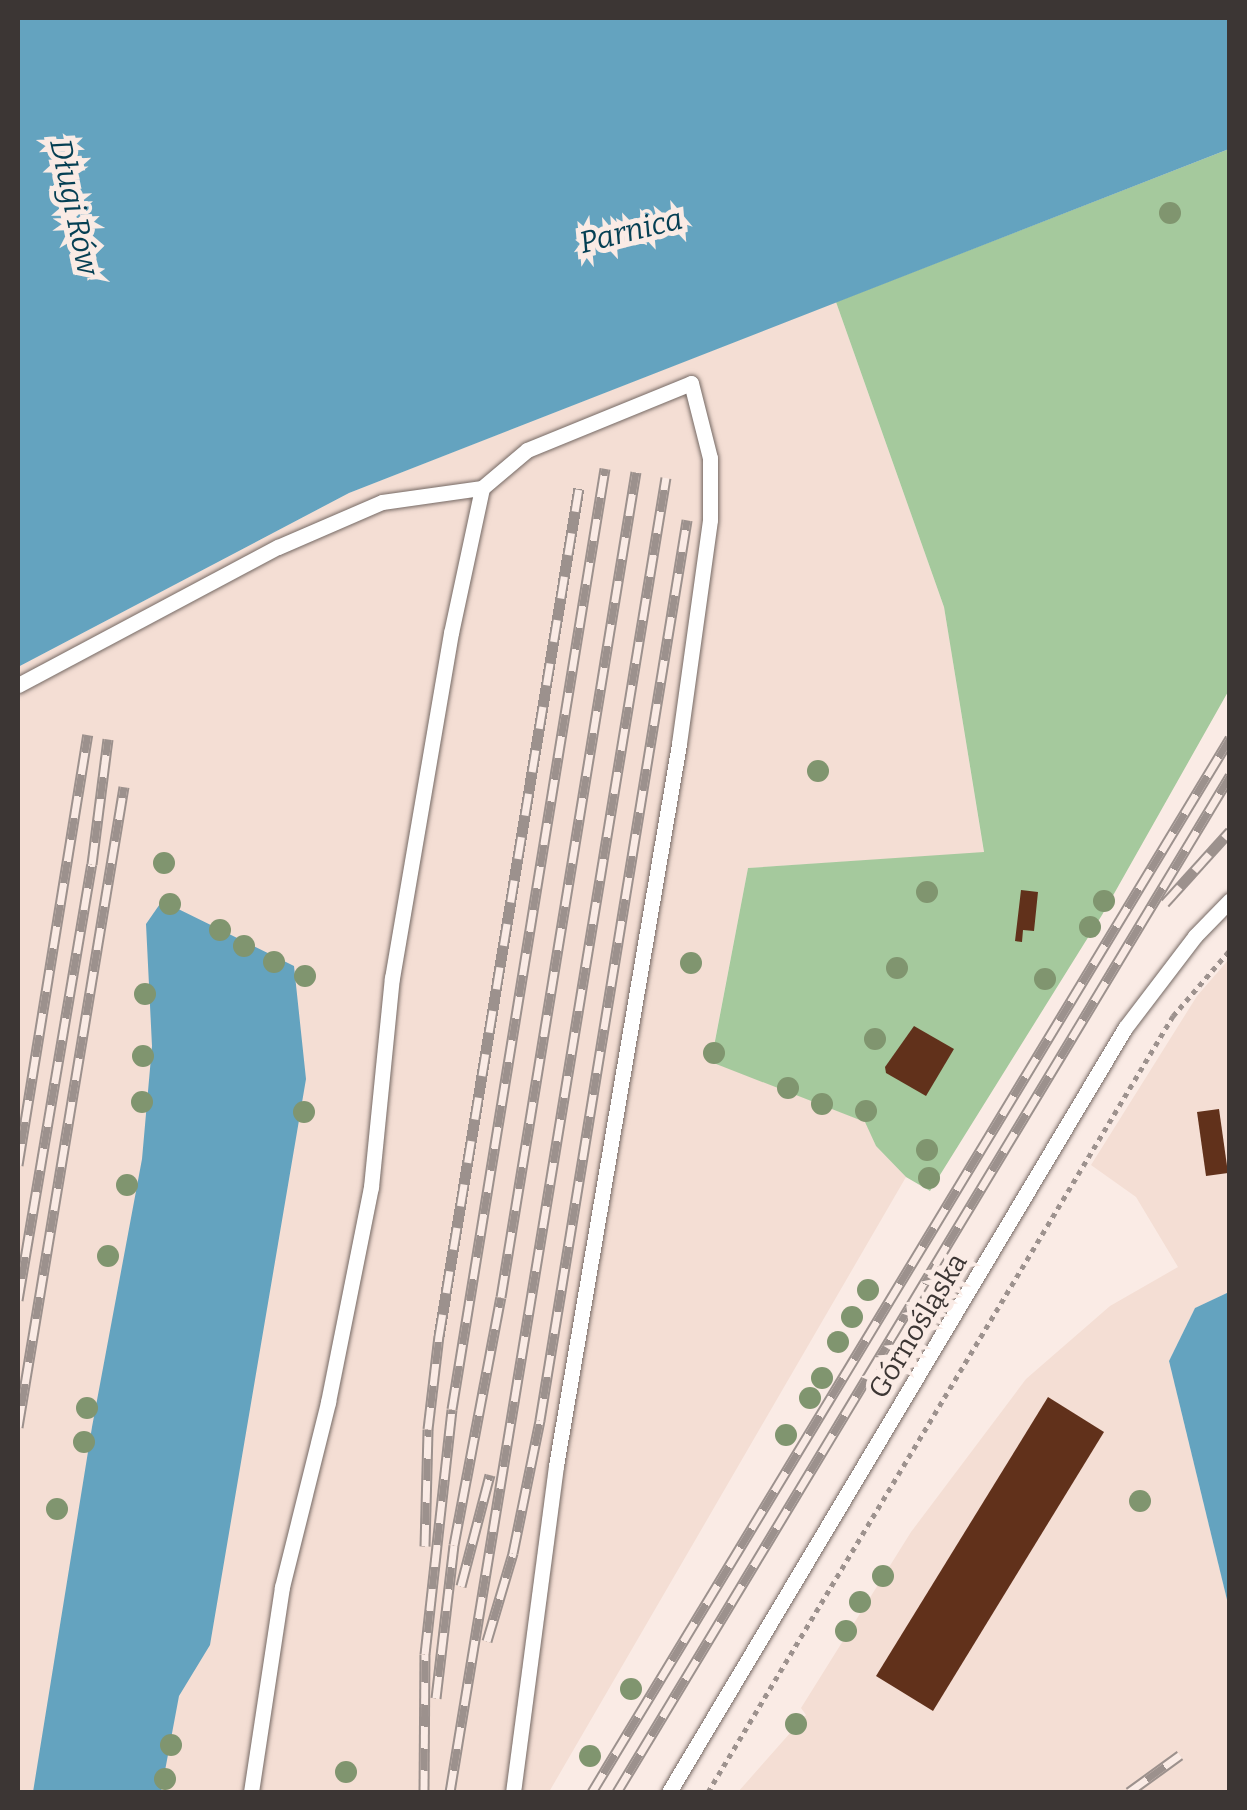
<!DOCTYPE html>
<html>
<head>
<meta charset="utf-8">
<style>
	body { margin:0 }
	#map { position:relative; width:1247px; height:1810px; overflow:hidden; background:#faebe5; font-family:Bitter,serif }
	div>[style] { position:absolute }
	.built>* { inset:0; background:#f4ded4 }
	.green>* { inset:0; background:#a5c99d }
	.water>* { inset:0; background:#64a3bf }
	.building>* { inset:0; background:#61311b }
	.path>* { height:5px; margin-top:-2.5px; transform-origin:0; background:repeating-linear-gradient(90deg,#9d928e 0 5px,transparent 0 10px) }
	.roads { filter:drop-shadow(0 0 2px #756964) drop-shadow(0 0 2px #756964) }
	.service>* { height:15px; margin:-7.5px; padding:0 7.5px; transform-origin:7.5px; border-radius:7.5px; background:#fff }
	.rail>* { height:11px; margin-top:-5.5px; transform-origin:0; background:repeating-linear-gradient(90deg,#faebe5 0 22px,#9c918d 0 44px); box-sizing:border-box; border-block:2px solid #9c918d }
	.trees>* { width:22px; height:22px; margin:-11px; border-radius:50%; background:#80956f }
	span { translate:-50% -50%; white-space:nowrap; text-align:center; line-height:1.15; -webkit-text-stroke:10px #faebe5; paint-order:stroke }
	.street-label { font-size:28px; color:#3c3634 }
	.water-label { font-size:30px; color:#053f53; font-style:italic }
	.frame { position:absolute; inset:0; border:20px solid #3c3634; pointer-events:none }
</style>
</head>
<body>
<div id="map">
	<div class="built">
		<i style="clip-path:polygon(836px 302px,944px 607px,984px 853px,748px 868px,711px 1061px,866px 1122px,876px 1146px,906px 1177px,549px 1792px,18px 1792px,18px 667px,349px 493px)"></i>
		<i style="clip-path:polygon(1229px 959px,1229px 1292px,1195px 1308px,1169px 1361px,1229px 1608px,1229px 1792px,738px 1792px,806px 1715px,801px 1708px,911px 1532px,1026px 1379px,1110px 1306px,1178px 1267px,1136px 1197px,1091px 1165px,1197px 996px)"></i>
	</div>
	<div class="green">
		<i style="clip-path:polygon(1229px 149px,1229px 690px,1102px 915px,930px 1191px,906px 1177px,876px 1146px,865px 1122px,711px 1062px,748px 868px,984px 852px,944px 607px,836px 302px)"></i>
	</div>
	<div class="water">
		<i style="clip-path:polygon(18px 18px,1229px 18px,1229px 149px,349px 493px,18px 667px)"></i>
		<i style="clip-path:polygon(162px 901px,294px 966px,306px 1079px,210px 1645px,179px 1696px,161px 1792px,33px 1792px,92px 1427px,142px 1159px,152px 1046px,146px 924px)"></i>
		<i style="clip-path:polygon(1229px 1292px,1229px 1608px,1169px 1361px,1195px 1308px)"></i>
	</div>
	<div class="building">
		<i style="clip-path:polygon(1021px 890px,1038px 892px,1034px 931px,1023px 930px,1022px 942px,1015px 941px)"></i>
		<i style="clip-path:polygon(914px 1026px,954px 1049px,926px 1096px,886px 1073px,885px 1067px)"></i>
		<i style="clip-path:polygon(1219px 1109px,1228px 1173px,1206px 1176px,1197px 1112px)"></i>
		<i style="clip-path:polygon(1048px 1397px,1104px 1432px,933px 1711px,876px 1676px)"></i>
	</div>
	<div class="path">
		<i style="left:708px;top:1792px;width:905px;rotate:-59.07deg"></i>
		<i style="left:1173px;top:1016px;width:87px;rotate:-49.2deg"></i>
	</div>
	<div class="roads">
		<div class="service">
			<i style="left:18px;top:685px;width:294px;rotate:-28deg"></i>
			<i style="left:278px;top:547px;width:113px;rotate:-23.4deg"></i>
			<i style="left:382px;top:502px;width:101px;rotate:-8deg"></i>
			<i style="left:251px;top:1792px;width:207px;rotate:-81.4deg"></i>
			<i style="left:282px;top:1587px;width:191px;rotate:-76deg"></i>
			<i style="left:328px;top:1402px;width:219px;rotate:-78.7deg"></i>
			<i style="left:371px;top:1187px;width:210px;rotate:-84.3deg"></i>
			<i style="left:392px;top:978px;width:350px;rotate:-80.3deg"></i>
			<i style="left:451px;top:633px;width:148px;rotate:-77.9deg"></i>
			<i style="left:482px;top:488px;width:59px;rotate:-40.2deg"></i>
			<i style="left:527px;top:450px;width:177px;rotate:-22.2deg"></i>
			<i style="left:691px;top:383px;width:77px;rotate:75.8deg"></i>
			<i style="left:710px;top:458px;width:62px;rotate:90deg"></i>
			<i style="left:710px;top:520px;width:226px;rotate:97.9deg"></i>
			<i style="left:679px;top:744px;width:732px;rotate:99.67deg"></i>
			<i style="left:556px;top:1466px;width:329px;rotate:97.5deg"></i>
			<i style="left:669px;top:1792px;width:890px;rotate:-59.17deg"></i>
			<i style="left:1125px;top:1028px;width:116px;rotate:-52.7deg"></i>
			<i style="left:1195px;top:936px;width:50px;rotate:-45.8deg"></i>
		</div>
	</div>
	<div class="rail">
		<i style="left:1165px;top:903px;width:97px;rotate:-47.9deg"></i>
		<i style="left:18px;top:1165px;width:436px;rotate:-80.8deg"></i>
		<i style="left:18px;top:1300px;width:442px;rotate:-80.4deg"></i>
		<i style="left:92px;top:864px;width:126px;rotate:-82.7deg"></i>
		<i style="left:18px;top:1427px;width:649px;rotate:-80.6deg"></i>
		<i style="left:425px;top:1546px;width:117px;rotate:-88.5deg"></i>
		<i style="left:428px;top:1429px;width:94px;rotate:-83.3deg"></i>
		<i style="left:439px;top:1336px;width:859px;rotate:-80.63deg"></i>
		<i style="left:461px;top:1586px;width:115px;rotate:-75.4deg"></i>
		<i style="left:487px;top:1641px;width:92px;rotate:-73.5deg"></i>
		<i style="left:513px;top:1553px;width:136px;rotate:-78.5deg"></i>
		<i style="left:540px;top:1420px;width:912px;rotate:-80.72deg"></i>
		<i style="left:436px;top:1698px;width:154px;rotate:-83.3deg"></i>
		<i style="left:454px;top:1545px;width:252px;rotate:-79.3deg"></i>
		<i style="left:501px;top:1297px;width:836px;rotate:-80.71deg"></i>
		<i style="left:424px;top:1792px;width:138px;rotate:-89.6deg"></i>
		<i style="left:425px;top:1654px;width:246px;rotate:-83.7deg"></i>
		<i style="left:452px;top:1409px;width:953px;rotate:-80.76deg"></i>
		<i style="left:450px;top:1792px;width:1332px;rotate:-80.67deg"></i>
		<i style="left:592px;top:1792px;width:1232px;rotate:-58.81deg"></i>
		<i style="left:617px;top:1792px;width:1187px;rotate:-58.9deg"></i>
		<i style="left:1129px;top:1792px;width:63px;rotate:-36deg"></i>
	</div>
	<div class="trees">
		<i style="left:1170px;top:213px"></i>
		<i style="left:818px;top:771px"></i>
		<i style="left:164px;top:863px"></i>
		<i style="left:927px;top:892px"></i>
		<i style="left:1104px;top:901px"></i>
		<i style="left:170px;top:904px"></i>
		<i style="left:1090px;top:927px"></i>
		<i style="left:220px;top:930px"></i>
		<i style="left:244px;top:946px"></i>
		<i style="left:274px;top:962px"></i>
		<i style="left:691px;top:963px"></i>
		<i style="left:897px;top:968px"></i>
		<i style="left:305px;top:976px"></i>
		<i style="left:1045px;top:979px"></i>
		<i style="left:145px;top:994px"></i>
		<i style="left:875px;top:1039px"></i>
		<i style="left:714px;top:1053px"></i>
		<i style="left:143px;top:1056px"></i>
		<i style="left:788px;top:1088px"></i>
		<i style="left:142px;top:1102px"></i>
		<i style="left:822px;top:1104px"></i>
		<i style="left:866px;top:1111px"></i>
		<i style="left:304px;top:1112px"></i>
		<i style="left:927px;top:1150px"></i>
		<i style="left:929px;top:1178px"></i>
		<i style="left:127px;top:1185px"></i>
		<i style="left:108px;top:1256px"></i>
		<i style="left:868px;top:1290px"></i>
		<i style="left:852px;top:1317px"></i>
		<i style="left:838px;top:1342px"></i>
		<i style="left:822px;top:1378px"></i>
		<i style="left:810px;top:1398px"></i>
		<i style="left:87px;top:1408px"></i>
		<i style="left:786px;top:1435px"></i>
		<i style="left:84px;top:1442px"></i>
		<i style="left:1140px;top:1501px"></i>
		<i style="left:57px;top:1509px"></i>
		<i style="left:883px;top:1576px"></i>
		<i style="left:860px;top:1602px"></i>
		<i style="left:846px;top:1631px"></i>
		<i style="left:631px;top:1689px"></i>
		<i style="left:796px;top:1724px"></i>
		<i style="left:171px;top:1745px"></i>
		<i style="left:590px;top:1756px"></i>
		<i style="left:346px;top:1772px"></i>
		<i style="left:165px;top:1779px"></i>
	</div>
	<div class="street-label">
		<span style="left:918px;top:1326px;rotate:-59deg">Górnośląska</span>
	</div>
	<div class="water-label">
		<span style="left:74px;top:207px;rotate:78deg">Długi Rów</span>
		<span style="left:631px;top:231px;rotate:-14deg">Parnica</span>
	</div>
	<div class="frame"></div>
</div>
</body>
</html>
